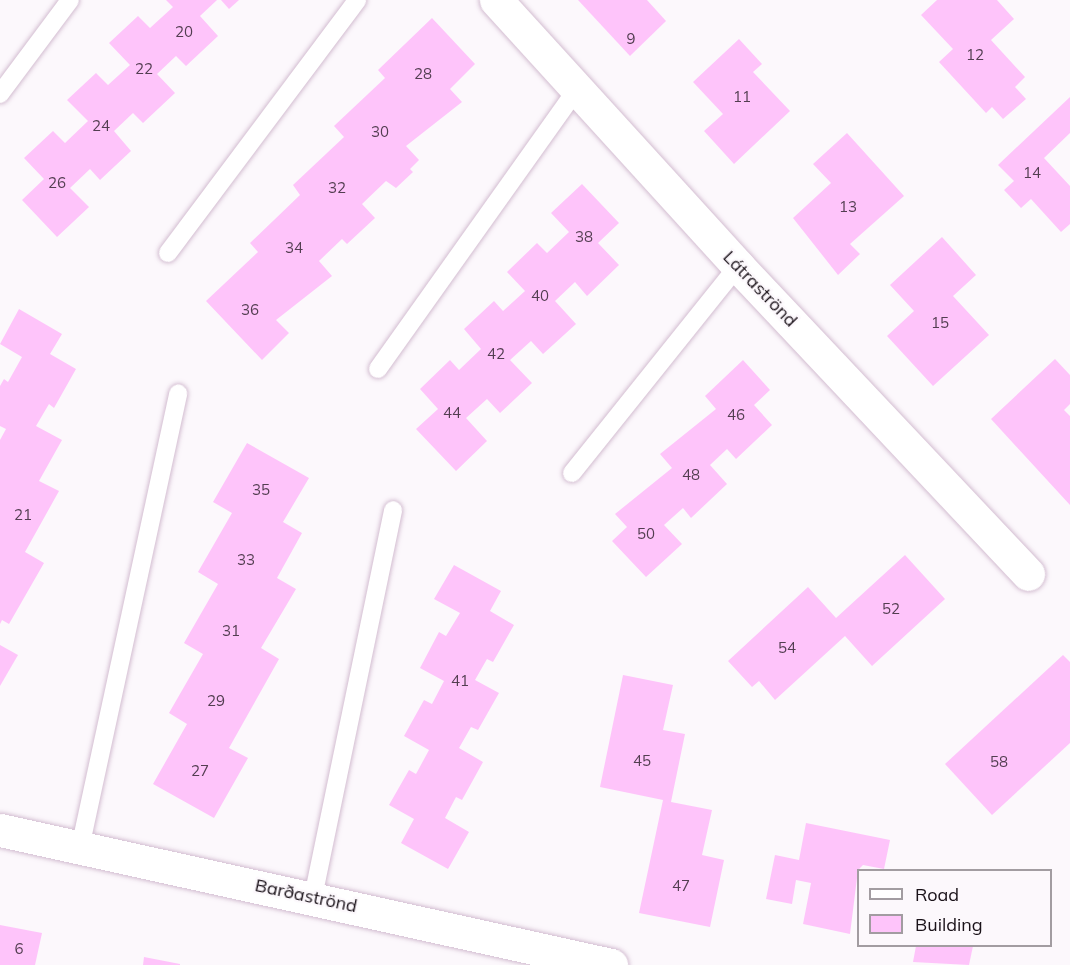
<!DOCTYPE html>
<html>
<head>
<meta charset="utf-8">
<style>
	body { margin:0 }
	#map { position:relative; width:1070px; height:965px; overflow:hidden; background:#fcf8fc; font-family:Mulish,sans-serif }
	div>[style] { position:absolute }
	.building>* { inset:0; background:#fec4fa }
	.roads { filter:drop-shadow(0 0 2px #d3bdd1) drop-shadow(0 0 2px #d3bdd1) }
	.lane>* { height:18px; margin:-9px; padding:0 9px; transform-origin:9px; border-radius:9px; background:#fff }
	.street>* { height:33px; margin:-16.5px; padding:0 16.5px; transform-origin:16.5px; border-radius:16.5px; background:#fff }
	span { translate:-50% -50%; white-space:nowrap; text-align:center; line-height:1.15; -webkit-text-stroke:4.5px #fcf8fc; paint-order:stroke }
	.number-label { font-size:15px; color:#533e51 }
	.number-label span { -webkit-text-stroke-width:0 }
	.street-label { font-size:18px; color:#1a1219 }
	.legend { position:absolute; left:857px; top:869px; width:195px; height:78px; box-sizing:border-box; background:#fcf8fc; border:2px solid #a29ca1; margin:0; padding:8px 10px; list-style:none; font-size:18px; color:#1a1219 }
	.legend li { display:flex; align-items:center; gap:12px; height:30px }
	.legend b { width:30px; border:2px solid #a29ca1 }
</style>
</head>
<body>
<div id="map">
	<div class="building">
		<i style="clip-path:polygon(166px 0,217px 0,200px 16px,218px 36px,186px 66px,176px 56px,157px 74px,175px 93px,143px 123px,133px 113px,114px 131px,131px 151px,100px 180px,90px 169px,70px 188px,89px 207px,57px 237px,22px 200px,44px 179px,24px 158px,53px 131px,65px 143px,88px 121px,67px 100px,96px 73px,108px 85px,130px 65px,109px 43px,138px 16px,150px 28px,173px 7px)"></i>
		<i style="clip-path:polygon(221px 0,239px 0,229px 9px)"></i>
		<i style="clip-path:polygon(578px 0,647px 0,666px 21px,630px 56px)"></i>
		<i style="clip-path:polygon(937px 0,997px 0,1014px 19px,991px 40px,1025px 77px,1015px 87px,1026px 99px,1003px 119px,992px 107px,986px 113px,939px 62px,953px 49px,921px 15px)"></i>
		<i style="clip-path:polygon(432px 18px,475px 64px,450px 89px,462px 102px,406px 146px,419px 160px,410px 169px,413px 172px,396px 188px,386px 181px,362px 204px,375px 218px,347px 244px,342px 239px,319px 261px,332px 276px,276px 320px,289px 333px,262px 360px,206px 301px,258px 252px,250px 243px,300px 195px,293px 185px,344px 137px,334px 126px,385px 78px,378px 70px)"></i>
		<i style="clip-path:polygon(739px 39px,762px 64px,753px 72px,790px 111px,734px 164px,704px 131px,723px 114px,693px 82px)"></i>
		<i style="clip-path:polygon(1070px 97px,1070px 133px,1044px 158px,1070px 186px,1070px 224px,1061px 232px,1031px 199px,1021px 208px,1004px 190px,1014px 181px,998px 165px)"></i>
		<i style="clip-path:polygon(847px 133px,904px 196px,850px 244px,860px 254px,838px 275px,793px 218px,831px 183px,813px 164px)"></i>
		<i style="clip-path:polygon(582px 184px,619px 223px,598px 243px,619px 265px,587px 296px,575px 282px,555px 301px,576px 324px,543px 354px,531px 341px,510px 360px,532px 383px,500px 413px,487px 399px,466px 418px,487px 441px,456px 471px,416px 429px,438px 409px,420px 389px,450px 360px,459px 370px,481px 349px,464px 329px,494px 301px,503px 311px,525px 291px,507px 272px,537px 243px,547px 253px,569px 232px,551px 213px)"></i>
		<i style="clip-path:polygon(942px 237px,976px 275px,953px 296px,989px 335px,933px 386px,887px 336px,914px 311px,890px 285px)"></i>
		<i style="clip-path:polygon(19px 309px,62px 334px,50px 354px,76px 369px,54px 408px,49px 404px,36px 426px,62px 440px,39px 481px,59px 491px,25px 552px,44px 563px,9px 624px,2px 620px,0 624px,0 440px,6px 429px,0 426px,0 386px,4px 379px,8px 382px,22px 357px,0 344px)"></i>
		<i style="clip-path:polygon(1055px 359px,1070px 375px,1070px 404px,1064px 410px,1070px 416px,1070px 505px,991px 419px)"></i>
		<i style="clip-path:polygon(743px 360px,770px 390px,754px 405px,772px 425px,736px 459px,727px 449px,710px 465px,727px 484px,691px 518px,683px 508px,664px 525px,682px 544px,646px 577px,612px 541px,627px 527px,615px 514px,672px 468px,660px 454px,716px 409px,705px 396px)"></i>
		<i style="clip-path:polygon(247px 443px,309px 478px,283px 522px,302px 533px,277px 578px,296px 589px,261px 648px,279px 659px,229px 748px,248px 758px,214px 818px,153px 784px,187px 724px,169px 713px,203px 654px,184px 643px,218px 584px,198px 572px,232px 513px,213px 502px)"></i>
		<i style="clip-path:polygon(905px 555px,945px 599px,872px 666px,845px 636px,775px 700px,759px 681px,752px 687px,728px 661px,808px 587px,836px 618px)"></i>
		<i style="clip-path:polygon(454px 565px,501px 591px,490px 611px,514px 625px,493px 662px,487px 659px,475px 680px,499px 693px,478px 730px,471px 727px,459px 748px,483px 762px,462px 800px,456px 797px,445px 818px,469px 832px,448px 869px,401px 843px,414px 819px,389px 805px,409px 770px,416px 774px,429px 750px,404px 736px,424px 700px,432px 704px,444px 681px,420px 668px,439px 632px,446px 636px,460px 613px,434px 599px)"></i>
		<i style="clip-path:polygon(0 645px,18px 655px,0 686px)"></i>
		<i style="clip-path:polygon(1063px 655px,1070px 662px,1070px 743px,992px 815px,945px 764px)"></i>
		<i style="clip-path:polygon(623px 675px,673px 685px,663px 730px,685px 734px,671px 802px,712px 810px,702px 855px,724px 860px,710px 927px,639px 913px,663px 800px,600px 787px)"></i>
		<i style="clip-path:polygon(806px 823px,890px 840px,884px 869px,863px 865px,858px 870px,850px 934px,803px 924px,811px 883px,796px 880px,792px 904px,766px 899px,775px 855px,799px 860px)"></i>
		<i style="clip-path:polygon(0 925px,42px 933px,35px 965px,0 965px)"></i>
		<i style="clip-path:polygon(916px 946px,973px 946px,969px 965px,913px 962px)"></i>
		<i style="clip-path:polygon(144px 957px,180px 964px,180px 965px,143px 965px)"></i>
	</div>
	<div class="roads">
		<div class="lane">
			<i style="left:0;top:94px;width:117px;rotate:-53.3deg"></i>
			<i style="left:168px;top:253px;width:316px;rotate:-53.2deg"></i>
			<i style="left:378px;top:369px;width:344px;rotate:-54.6deg"></i>
			<i style="left:572px;top:473px;width:265px;rotate:-51.3deg"></i>
			<i style="left:80px;top:848px;width:465px;rotate:-77.8deg"></i>
			<i style="left:313px;top:897px;width:395px;rotate:-78.3deg"></i>
		</div>
		<div class="street">
			<i style="left:496px;top:0;width:360px;rotate:47.7deg"></i>
			<i style="left:738px;top:266px;width:423px;rotate:46.7deg"></i>
			<i style="left:0;top:830px;width:626px;rotate:12.46deg"></i>
		</div>
	</div>
	<div class="number-label">
		<span style="left:184px;top:32px">20</span>
		<span style="left:631px;top:39px">9</span>
		<span style="left:975px;top:55px">12</span>
		<span style="left:144px;top:69px">22</span>
		<span style="left:423px;top:74px">28</span>
		<span style="left:742px;top:97px">11</span>
		<span style="left:101px;top:126px">24</span>
		<span style="left:380px;top:132px">30</span>
		<span style="left:1032px;top:173px">14</span>
		<span style="left:57px;top:183px">26</span>
		<span style="left:337px;top:188px">32</span>
		<span style="left:848px;top:207px">13</span>
		<span style="left:584px;top:237px">38</span>
		<span style="left:294px;top:248px">34</span>
		<span style="left:540px;top:296px">40</span>
		<span style="left:250px;top:310px">36</span>
		<span style="left:940px;top:323px">15</span>
		<span style="left:496px;top:354px">42</span>
		<span style="left:452px;top:413px">44</span>
		<span style="left:736px;top:415px">46</span>
		<span style="left:691px;top:475px">48</span>
		<span style="left:261px;top:490px">35</span>
		<span style="left:23px;top:515px">21</span>
		<span style="left:646px;top:534px">50</span>
		<span style="left:246px;top:560px">33</span>
		<span style="left:891px;top:609px">52</span>
		<span style="left:231px;top:631px">31</span>
		<span style="left:787px;top:648px">54</span>
		<span style="left:460px;top:681px">41</span>
		<span style="left:216px;top:701px">29</span>
		<span style="left:642px;top:761px">45</span>
		<span style="left:999px;top:762px">58</span>
		<span style="left:200px;top:771px">27</span>
		<span style="left:681px;top:886px">47</span>
		<span style="left:19px;top:949px">6</span>
	</div>
	<div class="street-label">
		<span style="left:760px;top:289px;rotate:46deg">Látraströnd</span>
		<span style="left:306px;top:896px;rotate:12deg">Barðaströnd</span>
	</div>
	<ul class="legend">
	<li><b style="height:8px;background:#fff"></b>Road</li>
	<li><b style="height:16px;background:#fec4fa"></b>Building</li>
	</ul>
</div>
</body>
</html>
